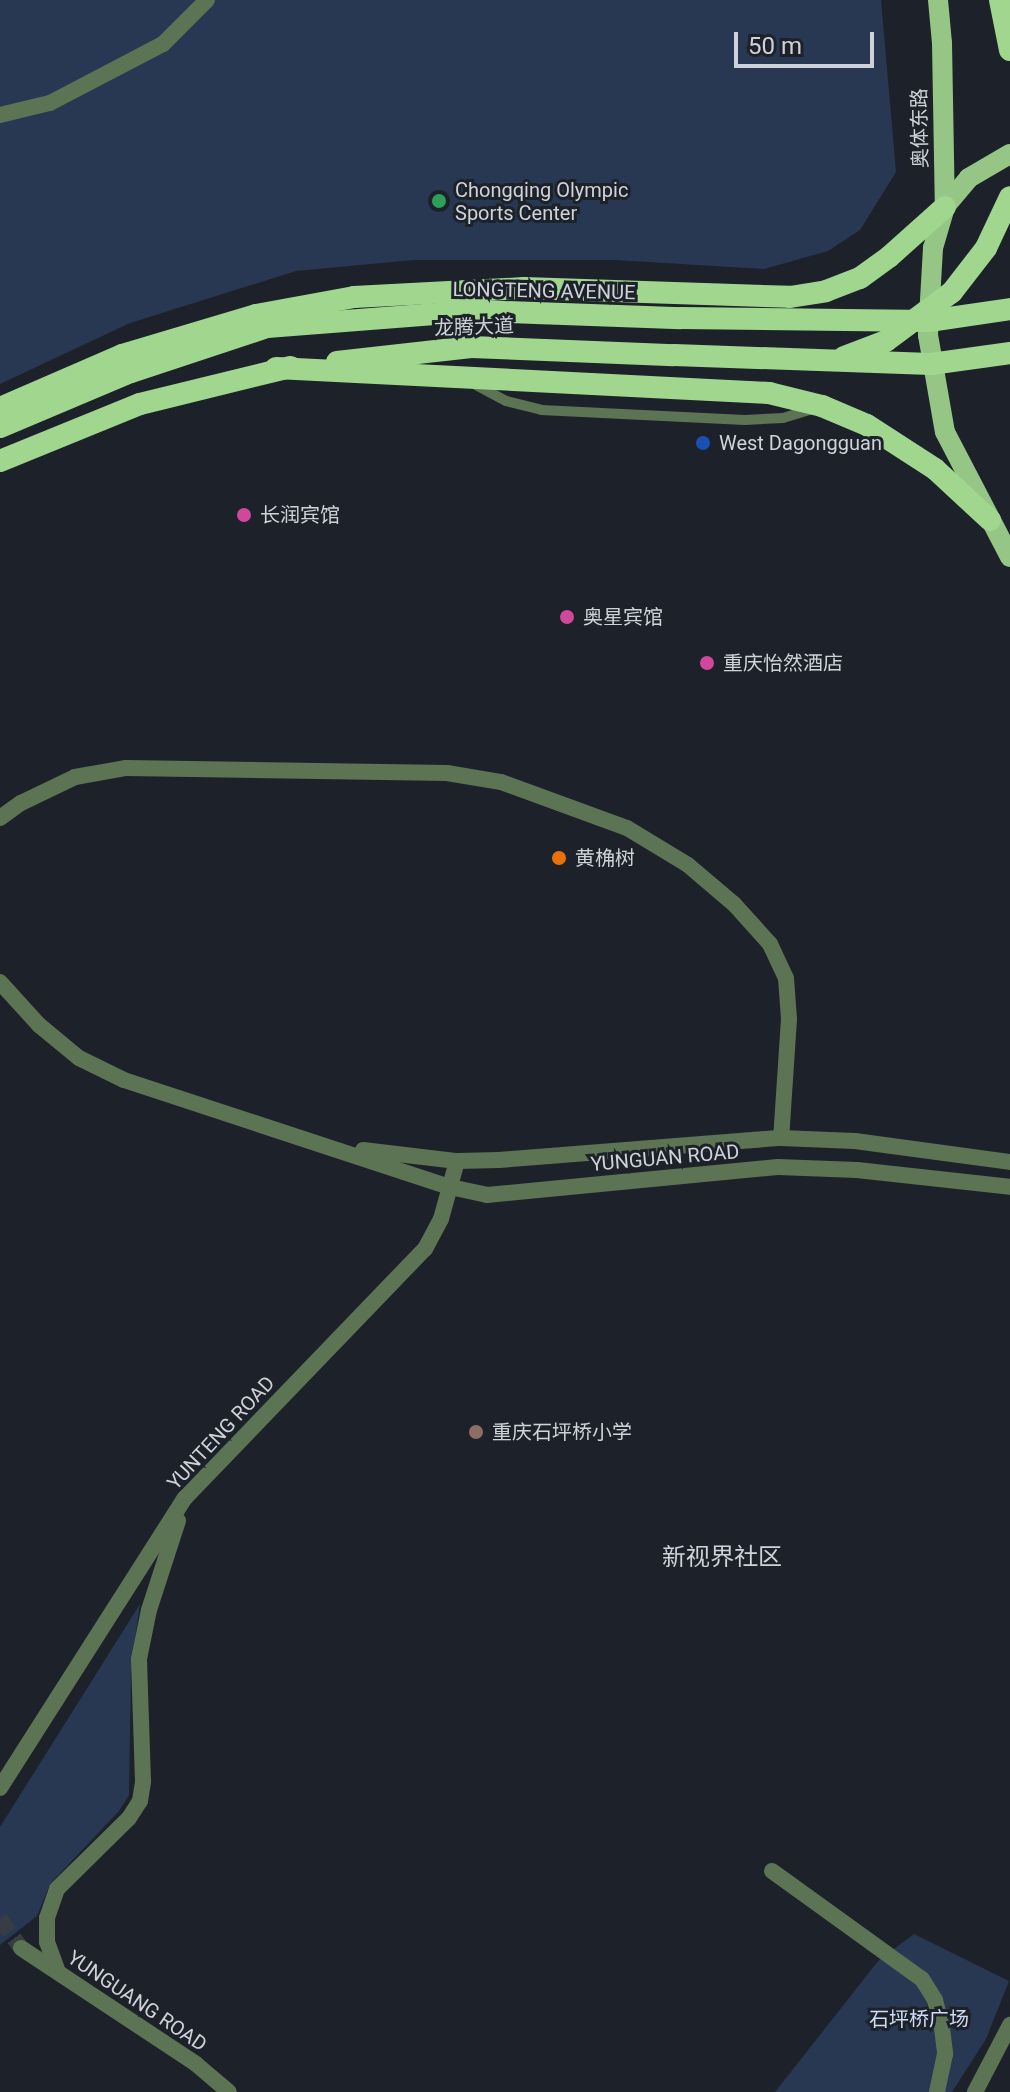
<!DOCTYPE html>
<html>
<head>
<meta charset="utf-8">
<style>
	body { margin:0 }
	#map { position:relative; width:1010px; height:2092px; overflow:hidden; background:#1d222a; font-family:Roboto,"Noto Sans SC",sans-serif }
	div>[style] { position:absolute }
	.green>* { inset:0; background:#283852 }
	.tertiary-tunnel>* { height:16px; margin-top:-8px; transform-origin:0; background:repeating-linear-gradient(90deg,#383c44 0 16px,transparent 0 24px) }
	.service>* { height:10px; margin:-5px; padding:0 5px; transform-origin:5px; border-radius:5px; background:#5c7354 }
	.minor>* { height:16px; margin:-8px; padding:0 8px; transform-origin:8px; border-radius:8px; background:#5c7354 }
	.tertiary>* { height:16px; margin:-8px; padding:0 8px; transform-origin:8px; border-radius:8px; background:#5c7354 }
	.primary>* { height:20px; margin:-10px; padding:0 10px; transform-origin:10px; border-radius:10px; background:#95c685 }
	.trunk>* { height:22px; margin:-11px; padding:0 11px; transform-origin:11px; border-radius:11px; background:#a0d68e }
	.trunk-bridge>* { height:22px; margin:-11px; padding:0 11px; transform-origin:11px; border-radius:11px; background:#a0d68e }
	.dots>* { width:22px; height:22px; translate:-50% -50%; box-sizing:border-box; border:4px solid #1d222a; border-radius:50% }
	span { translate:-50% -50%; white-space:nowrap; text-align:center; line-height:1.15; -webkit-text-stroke:6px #1d222a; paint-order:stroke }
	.street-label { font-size:20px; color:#cfd2d8 }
	.poi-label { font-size:20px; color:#cfd2d8 }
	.left { translate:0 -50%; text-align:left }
	.park-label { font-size:20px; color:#cdddf5 }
	.quarter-label { font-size:24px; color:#cfd2d8 }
	.scale { position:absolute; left:734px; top:32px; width:140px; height:36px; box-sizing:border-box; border:4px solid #cfd2d8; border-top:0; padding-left:10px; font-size:24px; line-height:28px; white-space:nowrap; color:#cfd2d8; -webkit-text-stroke:6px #1d222a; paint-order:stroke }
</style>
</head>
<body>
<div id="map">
	<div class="green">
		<i style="clip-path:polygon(0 0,881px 0,896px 172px,860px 230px,828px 251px,764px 269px,615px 260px,413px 260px,296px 271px,130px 323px,0 384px)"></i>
		<i style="clip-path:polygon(140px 1604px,131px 1667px,129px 1795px,119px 1811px,50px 1884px,37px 1916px,0 1945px,0 1827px)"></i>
		<i style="clip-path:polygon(914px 1934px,1009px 1981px,986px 2039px,952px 2092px,775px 2092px,879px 1960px)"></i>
	</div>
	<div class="tertiary-tunnel">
		<i style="left:0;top:1919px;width:36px;rotate:54deg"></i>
	</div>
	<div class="service">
		<i style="left:476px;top:385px;width:34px;rotate:28deg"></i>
		<i style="left:506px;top:401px;width:36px;rotate:14deg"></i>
		<i style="left:541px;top:410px;width:204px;rotate:2.8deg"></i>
		<i style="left:745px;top:420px;width:38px;rotate:-3deg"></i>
		<i style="left:783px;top:418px;width:31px;rotate:-17deg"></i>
	</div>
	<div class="minor">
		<i style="left:0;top:115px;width:51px;rotate:-13.5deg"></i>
		<i style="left:50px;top:103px;width:127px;rotate:-27.6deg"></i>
		<i style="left:163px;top:44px;width:62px;rotate:-45deg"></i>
		<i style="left:0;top:818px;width:26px;rotate:-36deg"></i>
		<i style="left:21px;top:803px;width:60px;rotate:-25.7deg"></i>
		<i style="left:75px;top:777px;width:52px;rotate:-10deg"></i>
		<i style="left:126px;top:768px;width:321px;rotate:0.9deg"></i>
		<i style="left:447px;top:773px;width:55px;rotate:9.5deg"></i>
		<i style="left:501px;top:782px;width:134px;rotate:20.1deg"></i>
		<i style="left:627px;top:828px;width:71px;rotate:31.2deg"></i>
		<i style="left:688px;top:865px;width:60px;rotate:40.3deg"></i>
		<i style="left:734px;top:904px;width:54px;rotate:48deg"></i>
		<i style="left:770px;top:944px;width:38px;rotate:65deg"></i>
		<i style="left:786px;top:978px;width:41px;rotate:85.8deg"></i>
		<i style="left:789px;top:1019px;width:119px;rotate:93.8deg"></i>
		<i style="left:772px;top:1871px;width:185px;rotate:35.8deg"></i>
		<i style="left:922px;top:1979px;width:25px;rotate:58deg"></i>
		<i style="left:935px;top:2000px;width:29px;rotate:76deg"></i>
		<i style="left:942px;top:2028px;width:26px;rotate:83deg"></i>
		<i style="left:945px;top:2054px;width:39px;rotate:102deg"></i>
	</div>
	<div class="tertiary">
		<i style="left:0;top:982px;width:58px;rotate:47.8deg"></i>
		<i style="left:39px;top:1025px;width:52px;rotate:39.5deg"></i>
		<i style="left:79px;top:1058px;width:50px;rotate:26.1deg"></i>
		<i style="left:124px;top:1080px;width:343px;rotate:18.2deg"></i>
		<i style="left:450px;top:1187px;width:38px;rotate:12deg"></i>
		<i style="left:487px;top:1195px;width:292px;rotate:-5.5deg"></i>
		<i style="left:778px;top:1167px;width:79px;rotate:2.2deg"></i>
		<i style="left:857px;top:1170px;width:154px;rotate:6.3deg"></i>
		<i style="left:363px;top:1150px;width:95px;rotate:6.7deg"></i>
		<i style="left:457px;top:1161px;width:42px;rotate:-1.4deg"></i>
		<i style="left:499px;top:1160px;width:283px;rotate:-4.5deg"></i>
		<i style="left:781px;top:1138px;width:74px;rotate:2.3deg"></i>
		<i style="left:855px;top:1141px;width:156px;rotate:7.7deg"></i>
		<i style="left:0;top:1788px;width:344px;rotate:-57.5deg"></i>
		<i style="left:185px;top:1498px;width:346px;rotate:-46.1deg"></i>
		<i style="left:425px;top:1249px;width:34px;rotate:-62deg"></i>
		<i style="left:441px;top:1219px;width:60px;rotate:-74.6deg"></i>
		<i style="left:21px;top:1948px;width:210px;rotate:33.5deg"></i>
		<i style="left:196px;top:2064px;width:43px;rotate:40.3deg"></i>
		<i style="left:58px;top:1972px;width:32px;rotate:-110deg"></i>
		<i style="left:47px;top:1942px;width:24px;rotate:-90deg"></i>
		<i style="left:47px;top:1918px;width:31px;rotate:-71deg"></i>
		<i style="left:57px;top:1889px;width:101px;rotate:-44.6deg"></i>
		<i style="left:129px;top:1818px;width:20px;rotate:-57deg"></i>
		<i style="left:140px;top:1801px;width:20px;rotate:-81deg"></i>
		<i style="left:143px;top:1781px;width:122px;rotate:-91.9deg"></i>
		<i style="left:139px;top:1659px;width:50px;rotate:-78.5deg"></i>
		<i style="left:149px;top:1610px;width:94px;rotate:-72deg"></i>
		<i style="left:975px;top:2092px;width:76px;rotate:-62.4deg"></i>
	</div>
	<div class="primary">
		<i style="left:938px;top:0;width:43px;rotate:84.7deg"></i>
		<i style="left:942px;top:43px;width:164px;rotate:89deg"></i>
		<i style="left:1010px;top:154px;width:48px;rotate:149.7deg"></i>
		<i style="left:969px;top:178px;width:38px;rotate:130deg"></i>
		<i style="left:945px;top:207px;width:43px;rotate:106.3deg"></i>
		<i style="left:933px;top:248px;width:87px;rotate:93.3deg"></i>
		<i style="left:928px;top:335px;width:98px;rotate:80.1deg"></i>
		<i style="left:945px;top:432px;width:141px;rotate:62.5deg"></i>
	</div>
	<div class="trunk">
		<i style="left:1000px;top:0;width:51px;rotate:78.7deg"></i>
		<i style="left:337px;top:362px;width:135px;rotate:-6.4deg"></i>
		<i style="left:471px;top:347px;width:203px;rotate:2.3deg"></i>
		<i style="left:276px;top:368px;width:494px;rotate:2.9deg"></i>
		<i style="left:769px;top:393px;width:55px;rotate:13.8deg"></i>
		<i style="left:822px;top:406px;width:49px;rotate:22.9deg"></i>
		<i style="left:867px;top:425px;width:81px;rotate:32.9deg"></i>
		<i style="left:935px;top:469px;width:75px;rotate:42.8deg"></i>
		<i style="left:0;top:408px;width:133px;rotate:-23.5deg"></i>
		<i style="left:122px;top:355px;width:140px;rotate:-16.6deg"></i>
		<i style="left:256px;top:315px;width:100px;rotate:-10.4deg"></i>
		<i style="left:354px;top:297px;width:170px;rotate:-3deg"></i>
		<i style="left:524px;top:288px;width:266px;rotate:1.9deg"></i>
		<i style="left:790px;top:297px;width:36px;rotate:-9deg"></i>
		<i style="left:826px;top:291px;width:36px;rotate:-21deg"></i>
		<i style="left:860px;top:278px;width:36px;rotate:-36deg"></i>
		<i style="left:889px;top:257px;width:75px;rotate:-41.8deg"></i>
		<i style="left:0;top:427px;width:142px;rotate:-22.8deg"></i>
		<i style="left:131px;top:372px;width:143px;rotate:-18.3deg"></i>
		<i style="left:267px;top:327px;width:210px;rotate:-4.4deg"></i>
		<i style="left:476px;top:311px;width:205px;rotate:2deg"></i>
		<i style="left:0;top:461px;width:151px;rotate:-22.2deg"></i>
		<i style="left:140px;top:404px;width:155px;rotate:-13.8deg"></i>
	</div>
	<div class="trunk-bridge">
		<i style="left:681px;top:318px;width:248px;rotate:0.7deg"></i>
		<i style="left:929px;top:321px;width:82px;rotate:-8.4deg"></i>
		<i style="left:674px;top:355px;width:257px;rotate:2deg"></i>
		<i style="left:931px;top:364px;width:80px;rotate:-7.9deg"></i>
		<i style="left:844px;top:357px;width:45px;rotate:-20.9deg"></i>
		<i style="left:886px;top:341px;width:82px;rotate:-36.6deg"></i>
		<i style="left:952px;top:292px;width:56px;rotate:-52.3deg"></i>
		<i style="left:986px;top:248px;width:56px;rotate:-64.8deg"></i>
	</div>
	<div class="dots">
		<i style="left:439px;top:201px;background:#2e9e5b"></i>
		<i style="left:703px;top:443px;background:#1a4fb4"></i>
		<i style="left:244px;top:515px;background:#d1479c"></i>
		<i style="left:567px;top:617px;background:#d1479c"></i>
		<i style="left:707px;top:663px;background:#d1479c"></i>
		<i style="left:559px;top:858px;background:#e8710a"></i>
		<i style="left:476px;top:1432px;background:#8d6e63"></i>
	</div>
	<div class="street-label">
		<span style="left:920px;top:128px;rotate:-91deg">奥体东路</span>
		<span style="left:544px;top:291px;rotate:1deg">LONGTENG AVENUE</span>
		<span style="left:474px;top:327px;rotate:-2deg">龙腾大道</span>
		<span style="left:665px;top:1158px;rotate:-5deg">YUNGUAN ROAD</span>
		<span style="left:221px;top:1433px;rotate:-47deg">YUNTENG ROAD</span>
		<span style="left:137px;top:2001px;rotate:34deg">YUNGUANG ROAD</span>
	</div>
	<div class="poi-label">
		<span class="left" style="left:455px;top:202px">Chongqing Olympic<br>Sports Center</span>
		<span class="left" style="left:719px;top:443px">West Dagongguan</span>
		<span class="left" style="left:260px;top:515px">长润宾馆</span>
		<span class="left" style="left:583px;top:617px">奥星宾馆</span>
		<span class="left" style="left:723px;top:663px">重庆怡然酒店</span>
		<span class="left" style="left:575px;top:858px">黄桷树</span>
		<span class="left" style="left:492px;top:1432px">重庆石坪桥小学</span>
	</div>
	<div class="park-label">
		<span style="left:919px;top:2019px">石坪桥广场</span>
	</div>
	<div class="quarter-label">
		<span style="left:722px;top:1558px">新视界社区</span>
	</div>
	<div class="scale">50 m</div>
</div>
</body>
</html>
